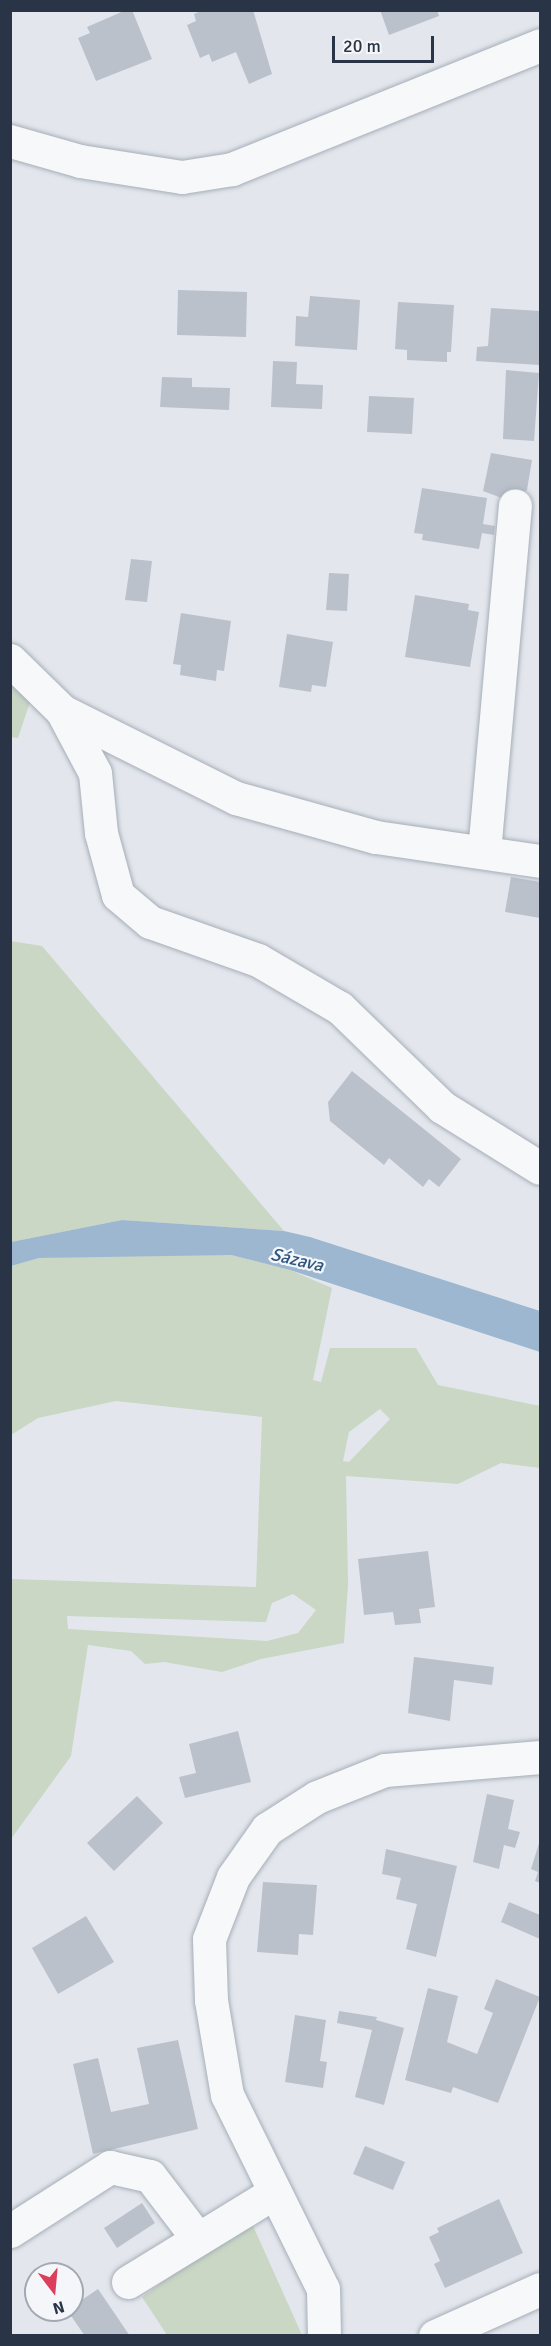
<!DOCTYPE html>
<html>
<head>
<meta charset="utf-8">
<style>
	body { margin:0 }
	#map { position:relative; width:551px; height:2346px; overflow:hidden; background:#e3e7ed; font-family:Signika,sans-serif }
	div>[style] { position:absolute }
	.green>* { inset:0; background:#c9d7c4 }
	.water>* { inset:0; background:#9cb7cf }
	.building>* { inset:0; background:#bac1cb }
	.roads { filter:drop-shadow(0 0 2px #a7aeb8) drop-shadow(0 0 2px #a7aeb8) }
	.minor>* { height:33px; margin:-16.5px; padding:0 16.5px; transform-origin:16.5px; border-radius:16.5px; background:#f7f8fa }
	.tertiary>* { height:33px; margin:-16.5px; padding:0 16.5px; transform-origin:16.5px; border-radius:16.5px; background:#f7f8fa }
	span { translate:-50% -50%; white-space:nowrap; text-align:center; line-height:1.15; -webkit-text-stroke:4.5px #f4f6f9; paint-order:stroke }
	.water-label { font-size:18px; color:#2f567f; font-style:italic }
	.frame { position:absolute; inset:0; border:12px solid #293547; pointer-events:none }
	.north { position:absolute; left:24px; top:2262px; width:60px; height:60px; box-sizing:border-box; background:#f4f6f9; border:2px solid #a3a9b2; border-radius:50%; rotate:164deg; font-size:16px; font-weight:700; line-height:24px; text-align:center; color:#293547 }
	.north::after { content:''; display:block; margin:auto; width:21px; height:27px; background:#db3f5d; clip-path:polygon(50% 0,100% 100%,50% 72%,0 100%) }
	.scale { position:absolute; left:332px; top:36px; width:102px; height:27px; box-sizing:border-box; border:3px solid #293547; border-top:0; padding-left:8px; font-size:18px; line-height:21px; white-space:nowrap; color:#293547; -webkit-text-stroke:4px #f4f6f9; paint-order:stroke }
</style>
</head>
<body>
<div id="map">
	<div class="green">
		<i style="clip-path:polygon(10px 683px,30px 702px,18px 738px,11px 737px)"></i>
		<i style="clip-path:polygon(10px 941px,42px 946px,284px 1231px,122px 1220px,11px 1242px)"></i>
		<i style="clip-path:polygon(evenodd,123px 1255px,231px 1255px,290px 1270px,332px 1288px,313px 1380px,321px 1382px,330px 1348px,416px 1348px,438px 1385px,540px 1406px,540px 1468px,501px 1463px,458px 1484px,346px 1476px,348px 1584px,344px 1643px,261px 1659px,222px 1672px,164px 1662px,145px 1664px,131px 1651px,88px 1645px,71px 1756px,11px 1839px,11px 1579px,256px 1587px,262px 1417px,116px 1401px,38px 1418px,11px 1435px,11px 1266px,39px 1258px,123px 1255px,380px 1409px,390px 1419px,349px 1462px,343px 1461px,349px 1432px,380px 1409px,123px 1255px,293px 1594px,316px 1610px,298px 1633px,267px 1641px,68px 1629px,67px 1616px,266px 1622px,272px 1603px,293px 1594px)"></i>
		<i style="clip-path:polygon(250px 2219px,302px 2335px,167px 2335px,142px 2297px)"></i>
	</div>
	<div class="water">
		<i style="clip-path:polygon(122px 1220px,284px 1231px,310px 1237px,540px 1311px,540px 1352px,290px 1270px,231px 1255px,39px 1258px,11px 1266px,11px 1242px)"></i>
	</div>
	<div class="building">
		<i style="clip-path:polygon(126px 10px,132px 10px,152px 59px,96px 81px,78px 38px,90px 33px,87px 27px)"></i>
		<i style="clip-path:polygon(203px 10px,253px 10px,272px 74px,249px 84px,236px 52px,212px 62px,209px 54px,200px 58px,187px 25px,196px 21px,194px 14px)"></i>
		<i style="clip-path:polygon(380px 10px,437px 10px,439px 16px,389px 35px)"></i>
		<i style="clip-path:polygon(178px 290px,247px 292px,246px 337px,177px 335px)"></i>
		<i style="clip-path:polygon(310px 296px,360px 300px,357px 350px,295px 346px,296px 316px,308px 317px)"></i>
		<i style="clip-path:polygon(398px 302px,454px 305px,451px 352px,447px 352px,447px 362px,407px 360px,407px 350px,395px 349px)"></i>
		<i style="clip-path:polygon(491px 308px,540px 311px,539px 365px,476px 361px,477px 347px,488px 346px)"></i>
		<i style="clip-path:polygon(273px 361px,297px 362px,296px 384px,323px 385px,322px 409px,271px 407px)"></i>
		<i style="clip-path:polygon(506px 370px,539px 373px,534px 441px,503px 439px)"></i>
		<i style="clip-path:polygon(162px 377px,192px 378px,192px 387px,230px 388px,229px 410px,160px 407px)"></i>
		<i style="clip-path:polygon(369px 396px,414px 398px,412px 434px,367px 432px)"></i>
		<i style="clip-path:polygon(491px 453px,532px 460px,527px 490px,507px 500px,483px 491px)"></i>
		<i style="clip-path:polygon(422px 488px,487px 498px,483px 524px,495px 526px,494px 535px,482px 533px,479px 549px,422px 540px,423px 534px,414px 533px)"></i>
		<i style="clip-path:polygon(131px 559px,152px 561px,147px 602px,125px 600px)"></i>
		<i style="clip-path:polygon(329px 573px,349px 574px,347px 611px,326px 610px)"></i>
		<i style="clip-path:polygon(415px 595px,469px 604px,468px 610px,479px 612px,470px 667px,405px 657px)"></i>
		<i style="clip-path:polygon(181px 613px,231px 621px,224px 671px,217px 670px,216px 681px,180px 675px,181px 665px,173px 664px)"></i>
		<i style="clip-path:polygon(287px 634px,333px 642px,326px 687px,312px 685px,311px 692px,279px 687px)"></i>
		<i style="clip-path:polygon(511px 877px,540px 882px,540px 918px,505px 912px)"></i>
		<i style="clip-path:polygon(352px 1071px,461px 1159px,439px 1187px,429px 1179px,423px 1187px,389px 1158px,384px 1165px,330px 1121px,328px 1102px)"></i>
		<i style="clip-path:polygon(428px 1551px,435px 1607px,419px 1609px,421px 1623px,395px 1625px,393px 1612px,364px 1615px,358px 1559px)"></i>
		<i style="clip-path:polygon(414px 1657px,494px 1667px,492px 1685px,454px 1680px,450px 1721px,408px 1713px)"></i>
		<i style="clip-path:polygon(238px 1731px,251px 1782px,185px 1798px,179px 1777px,196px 1773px,189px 1744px)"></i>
		<i style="clip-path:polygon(487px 1794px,514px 1800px,508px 1829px,520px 1832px,515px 1848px,504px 1845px,499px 1869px,473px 1862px)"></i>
		<i style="clip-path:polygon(137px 1796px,163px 1823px,114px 1871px,87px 1843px)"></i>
		<i style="clip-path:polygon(540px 1840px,540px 1883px,535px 1881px,538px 1872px,531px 1869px)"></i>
		<i style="clip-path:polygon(386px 1849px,457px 1866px,436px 1957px,406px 1949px,417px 1904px,396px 1899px,401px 1878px,382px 1874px)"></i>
		<i style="clip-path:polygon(263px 1882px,317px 1885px,313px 1935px,299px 1934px,298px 1955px,257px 1952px)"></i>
		<i style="clip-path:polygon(509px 1902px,540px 1915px,540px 1939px,501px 1922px)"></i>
		<i style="clip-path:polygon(86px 1916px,114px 1962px,58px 1994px,32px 1948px)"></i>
		<i style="clip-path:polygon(496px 1979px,540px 1997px,498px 2103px,453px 2087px,451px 2093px,405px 2080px,428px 1988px,458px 1996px,447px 2042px,477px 2054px,493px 2013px,484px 2009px)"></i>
		<i style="clip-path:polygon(339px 2011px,377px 2017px,376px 2020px,404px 2028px,384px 2105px,355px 2097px,372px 2030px,337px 2023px)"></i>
		<i style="clip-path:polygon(295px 2015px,326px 2020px,320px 2061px,327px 2062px,323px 2088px,285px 2082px)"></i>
		<i style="clip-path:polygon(178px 2040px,198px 2129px,93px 2154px,73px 2064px,98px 2058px,111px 2112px,149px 2104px,137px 2048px)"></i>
		<i style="clip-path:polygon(365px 2146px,405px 2162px,393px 2190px,353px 2174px)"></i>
		<i style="clip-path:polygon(499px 2199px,523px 2253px,445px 2288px,434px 2264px,440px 2261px,429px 2237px,439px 2232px,437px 2228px)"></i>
		<i style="clip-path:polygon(142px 2203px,155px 2223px,117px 2248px,104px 2228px)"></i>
		<i style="clip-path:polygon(98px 2289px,130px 2336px,85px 2336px,67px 2310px)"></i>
	</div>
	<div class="roads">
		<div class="minor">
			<i style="left:10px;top:141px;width:73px;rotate:15.9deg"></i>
			<i style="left:80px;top:161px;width:103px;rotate:8.9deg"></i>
			<i style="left:182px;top:177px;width:51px;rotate:-9.1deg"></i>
			<i style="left:232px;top:169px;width:332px;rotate:-21.9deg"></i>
			<i style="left:10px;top:660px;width:73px;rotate:44.4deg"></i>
			<i style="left:62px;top:711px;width:70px;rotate:62deg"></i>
			<i style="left:95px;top:773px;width:60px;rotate:84.3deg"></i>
			<i style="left:101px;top:833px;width:64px;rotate:74.7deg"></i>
			<i style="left:118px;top:895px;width:42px;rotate:40.2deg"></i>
			<i style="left:150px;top:922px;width:114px;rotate:19.4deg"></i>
			<i style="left:258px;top:960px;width:95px;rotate:30.3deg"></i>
			<i style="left:340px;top:1008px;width:142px;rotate:44.1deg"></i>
			<i style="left:442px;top:1107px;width:115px;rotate:31.9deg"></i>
			<i style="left:62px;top:711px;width:195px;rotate:26.6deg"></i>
			<i style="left:236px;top:798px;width:145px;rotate:15.6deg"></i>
			<i style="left:376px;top:837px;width:166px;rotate:8.3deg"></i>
			<i style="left:484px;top:852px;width:348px;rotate:-84.9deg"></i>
			<i style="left:10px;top:2231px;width:119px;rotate:-32.6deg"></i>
			<i style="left:110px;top:2167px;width:41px;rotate:12.7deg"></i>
			<i style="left:150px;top:2176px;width:79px;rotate:52.7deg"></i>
			<i style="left:128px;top:2282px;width:172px;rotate:-31.5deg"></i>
			<i style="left:324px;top:2336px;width:47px;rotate:-91.2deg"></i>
			<i style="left:323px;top:2289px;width:216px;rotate:-116.3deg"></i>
			<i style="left:227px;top:2095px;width:96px;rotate:-99.6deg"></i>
			<i style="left:211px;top:2000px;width:61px;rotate:-91.9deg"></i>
			<i style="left:209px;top:1939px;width:66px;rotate:-68.8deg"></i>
			<i style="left:233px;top:1877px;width:59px;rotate:-54.7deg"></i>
			<i style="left:267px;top:1829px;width:59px;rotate:-32.6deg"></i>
			<i style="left:317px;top:1797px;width:73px;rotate:-21.7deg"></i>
			<i style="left:385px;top:1770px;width:156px;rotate:-4.8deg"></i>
		</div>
		<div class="tertiary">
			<i style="left:435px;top:2336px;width:115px;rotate:-24.1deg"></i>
		</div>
	</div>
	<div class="water-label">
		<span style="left:297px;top:1260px;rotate:13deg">Sázava</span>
	</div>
	<div class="frame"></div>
	<div class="north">N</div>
	<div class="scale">20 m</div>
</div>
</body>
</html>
